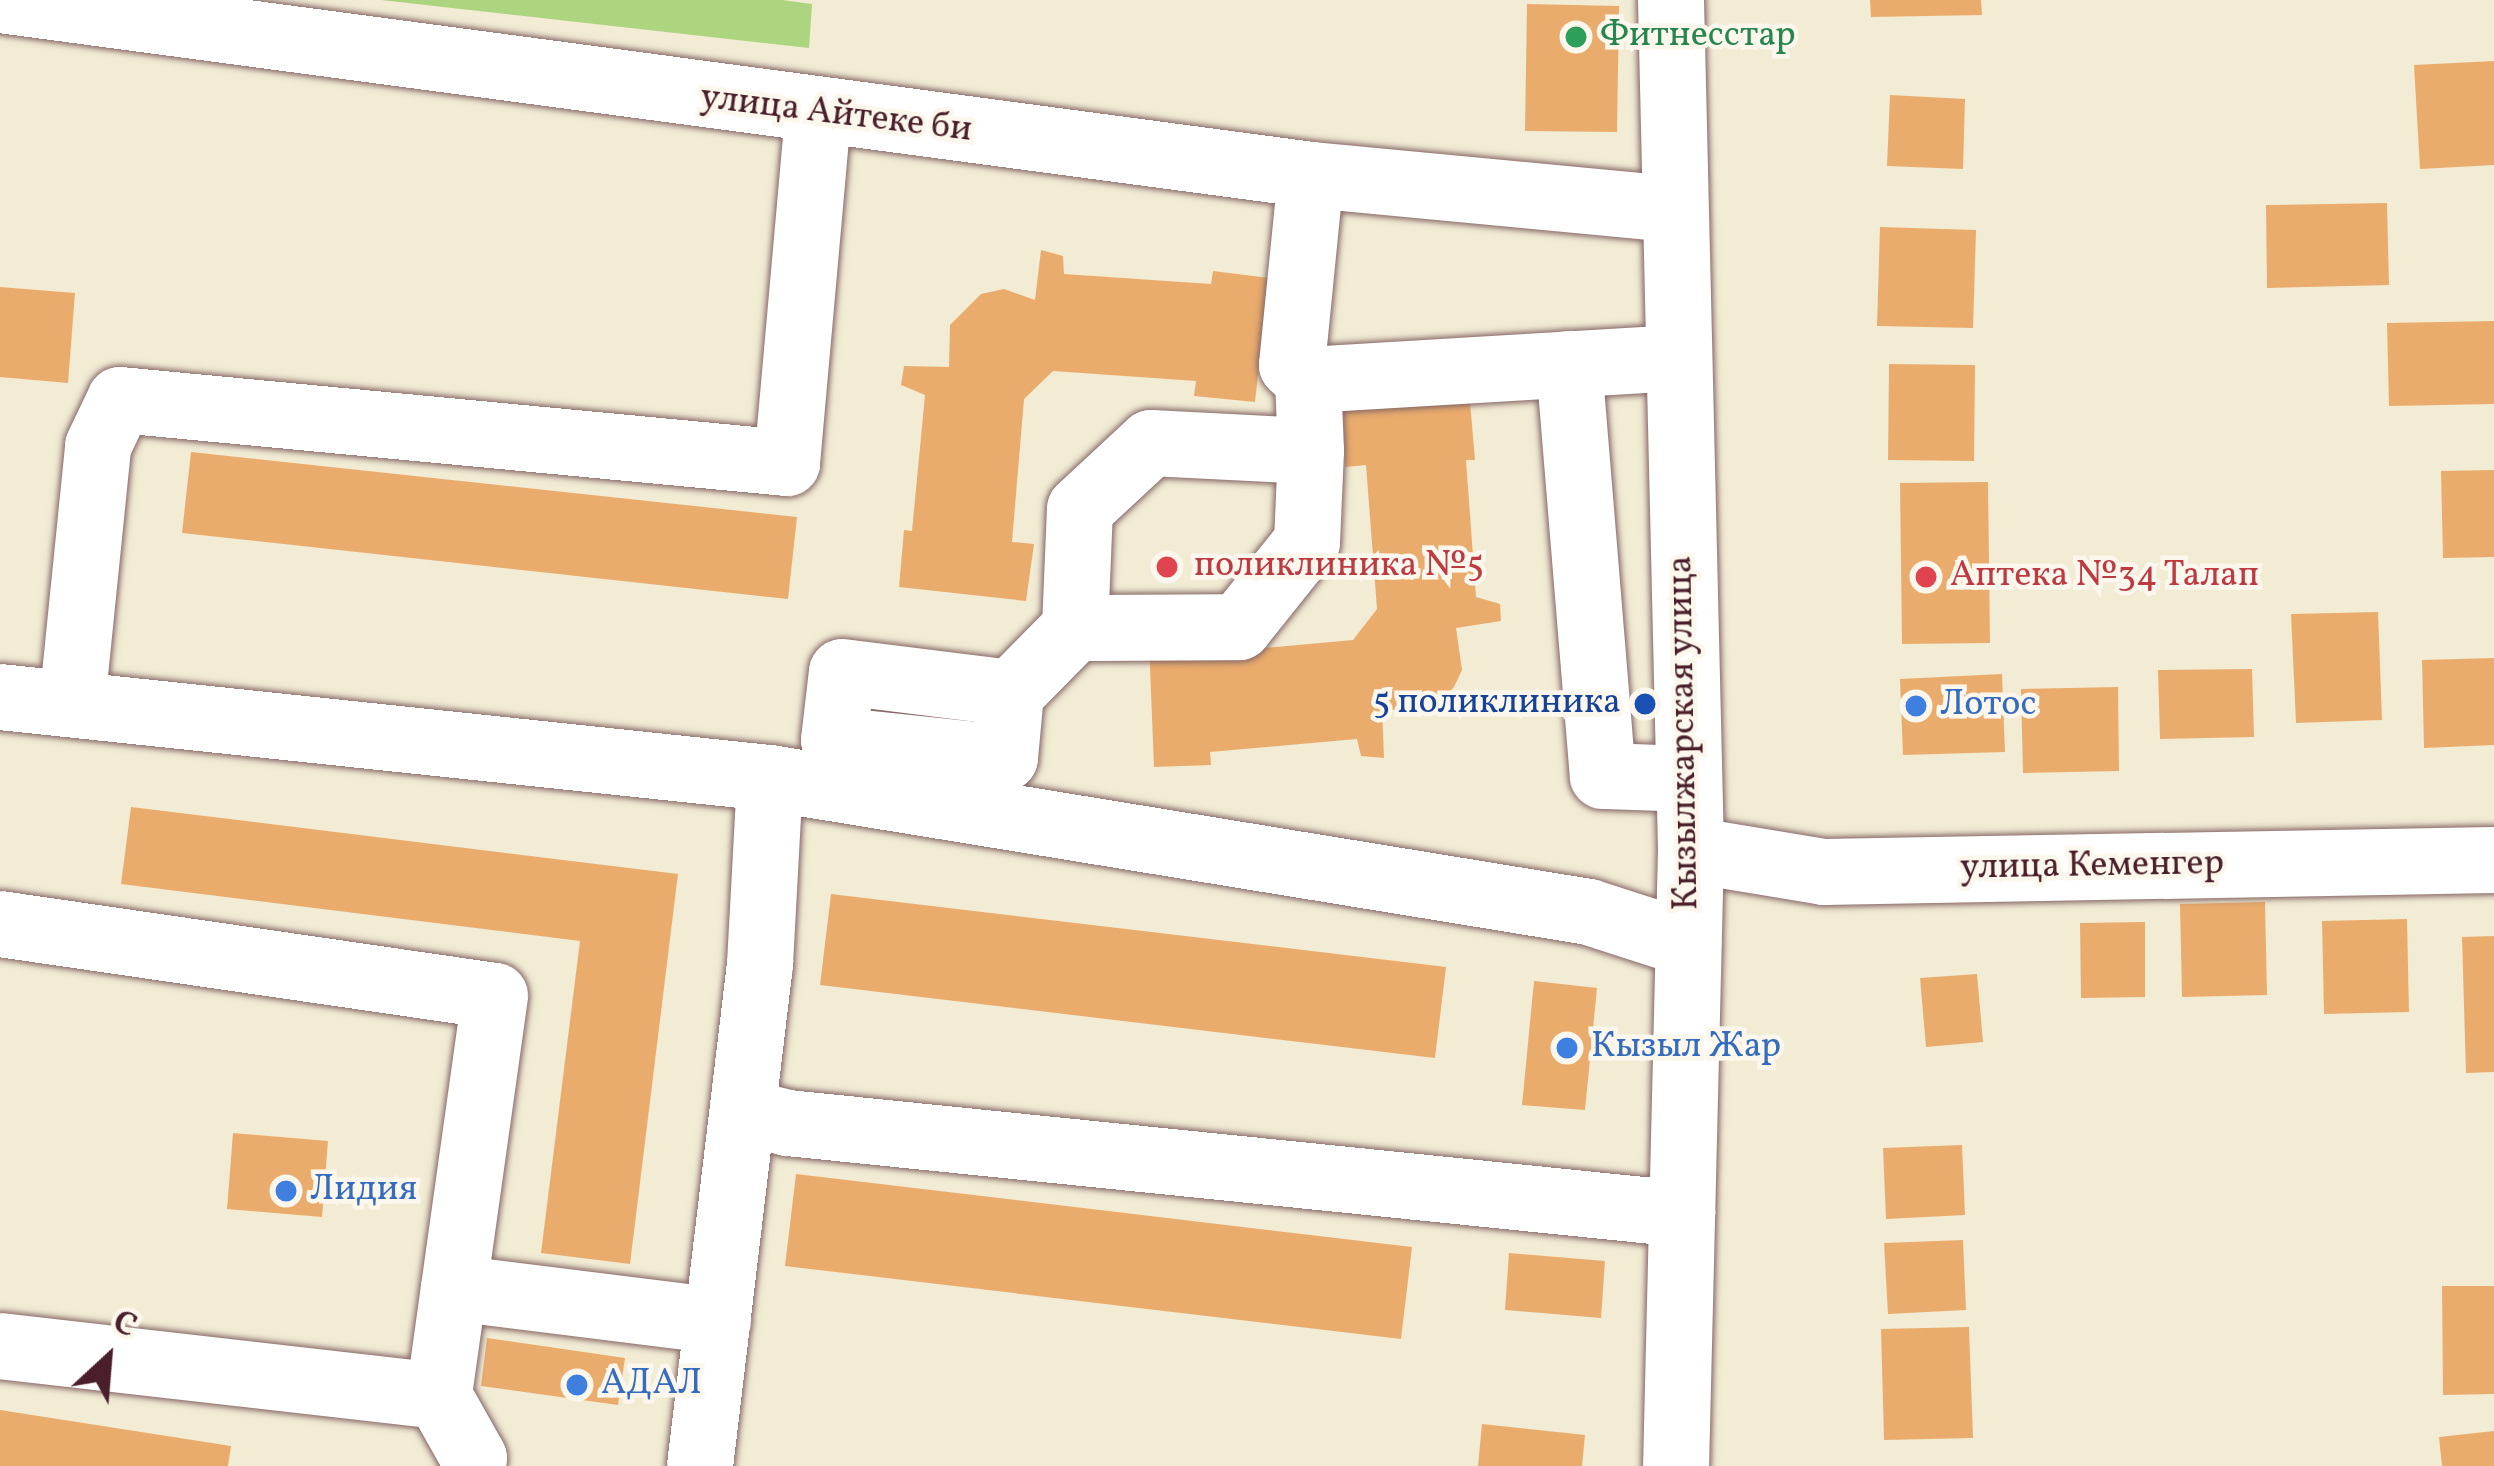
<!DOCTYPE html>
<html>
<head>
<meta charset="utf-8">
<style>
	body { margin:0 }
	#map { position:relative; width:2494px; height:1466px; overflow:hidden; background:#f2ecd5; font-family:Vollkorn,serif }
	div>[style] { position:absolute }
	.green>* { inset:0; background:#add47e }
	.building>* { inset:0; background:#eaac6d }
	.roads { filter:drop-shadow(0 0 3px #856766) drop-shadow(0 0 3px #856766) }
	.minor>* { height:66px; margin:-33px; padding:0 33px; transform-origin:33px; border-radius:33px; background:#fff }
	.dots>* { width:33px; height:33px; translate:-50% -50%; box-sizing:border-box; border:6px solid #fbf7ec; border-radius:50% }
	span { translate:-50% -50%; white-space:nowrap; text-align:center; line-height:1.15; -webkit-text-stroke:9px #fbf7ec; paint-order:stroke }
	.leisure-label { font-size:36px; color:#27864d }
	.left { translate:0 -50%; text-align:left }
	.street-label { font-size:36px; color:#4a1f2b }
	.health-label { font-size:36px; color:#be3a42 }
	.transit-label { font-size:36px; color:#164399 }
	.right { translate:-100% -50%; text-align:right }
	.shop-label { font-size:36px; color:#366cbe }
	.north { position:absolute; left:48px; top:1298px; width:120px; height:120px; -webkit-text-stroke:9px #fbf7ec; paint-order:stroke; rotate:26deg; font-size:33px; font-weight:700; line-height:48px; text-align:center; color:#4a1f2b }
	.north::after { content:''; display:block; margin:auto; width:42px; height:54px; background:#4a1f2b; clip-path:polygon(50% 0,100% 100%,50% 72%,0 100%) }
</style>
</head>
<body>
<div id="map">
	<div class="green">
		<i style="clip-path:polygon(381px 0,782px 0,812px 4px,809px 48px)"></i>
	</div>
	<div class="building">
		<i style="clip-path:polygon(1870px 0,1981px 0,1982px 15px,1871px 17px)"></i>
		<i style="clip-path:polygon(1527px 4px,1619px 6px,1617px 132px,1525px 131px)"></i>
		<i style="clip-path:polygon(2494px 61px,2494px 165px,2420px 169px,2414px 65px)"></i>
		<i style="clip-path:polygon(1890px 95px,1965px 99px,1963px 169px,1887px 166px)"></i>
		<i style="clip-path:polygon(2387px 203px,2389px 285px,2267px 288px,2266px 205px)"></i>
		<i style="clip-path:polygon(1880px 227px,1976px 230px,1973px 328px,1877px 326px)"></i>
		<i style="clip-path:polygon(1041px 250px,1063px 256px,1064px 274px,1211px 284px,1213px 271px,1269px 278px,1255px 402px,1194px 396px,1196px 381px,1053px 371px,1024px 399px,1012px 542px,1034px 544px,1026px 601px,899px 587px,904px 530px,912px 531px,925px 395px,901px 385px,904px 366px,949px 367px,950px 325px,981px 294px,1004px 289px,1035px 300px)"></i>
		<i style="clip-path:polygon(0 287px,75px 293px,68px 383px,0 377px)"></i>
		<i style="clip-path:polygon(2494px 321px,2494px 404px,2389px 406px,2387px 323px)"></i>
		<i style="clip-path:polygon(1889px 364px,1975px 365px,1974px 461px,1888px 460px)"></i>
		<i style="clip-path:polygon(1470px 402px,1475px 460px,1466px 460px,1476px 597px,1500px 604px,1501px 621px,1456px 628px,1462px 670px,1454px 687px,1436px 706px,1414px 713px,1382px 708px,1384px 758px,1361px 756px,1357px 739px,1210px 752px,1211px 765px,1154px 767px,1149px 642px,1210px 653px,1353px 640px,1377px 609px,1366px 465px,1345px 467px,1343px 409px)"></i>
		<i style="clip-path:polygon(191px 452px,797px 517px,788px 599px,182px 533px)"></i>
		<i style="clip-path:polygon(2494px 470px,2494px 557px,2443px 558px,2441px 471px)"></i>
		<i style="clip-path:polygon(1988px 482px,1990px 643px,1902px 644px,1900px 483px)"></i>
		<i style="clip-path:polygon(2378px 612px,2382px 720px,2296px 723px,2291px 614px)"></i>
		<i style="clip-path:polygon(2494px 658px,2494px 745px,2424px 748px,2422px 660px)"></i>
		<i style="clip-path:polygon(2252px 669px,2254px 737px,2160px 739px,2158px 670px)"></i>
		<i style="clip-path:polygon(2002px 674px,2005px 752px,1903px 755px,1900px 679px)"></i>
		<i style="clip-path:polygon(2118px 687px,2119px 771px,2023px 773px,2021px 689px)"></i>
		<i style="clip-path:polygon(131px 807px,678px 874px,630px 1264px,541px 1253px,580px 941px,121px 884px)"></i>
		<i style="clip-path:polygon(831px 894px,1446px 967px,1435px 1058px,820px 985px)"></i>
		<i style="clip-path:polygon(2265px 902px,2267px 995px,2182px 997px,2180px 904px)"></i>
		<i style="clip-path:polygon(2407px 919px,2409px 1012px,2324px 1014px,2322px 921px)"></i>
		<i style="clip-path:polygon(2145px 922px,2145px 997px,2081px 998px,2080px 923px)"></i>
		<i style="clip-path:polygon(2494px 936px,2494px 1072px,2466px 1073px,2462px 937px)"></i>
		<i style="clip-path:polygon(1977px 974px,1983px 1042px,1926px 1047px,1920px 978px)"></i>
		<i style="clip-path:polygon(1534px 981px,1597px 988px,1585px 1110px,1522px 1105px)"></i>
		<i style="clip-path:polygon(233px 1133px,328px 1141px,322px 1217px,227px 1209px)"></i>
		<i style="clip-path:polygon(1962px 1145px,1965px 1215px,1886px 1219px,1883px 1148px)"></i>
		<i style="clip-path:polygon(796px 1174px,1412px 1247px,1401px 1339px,785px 1266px)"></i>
		<i style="clip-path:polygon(1963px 1240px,1966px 1310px,1888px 1314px,1884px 1243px)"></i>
		<i style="clip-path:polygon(1509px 1253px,1605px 1261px,1601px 1318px,1505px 1310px)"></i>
		<i style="clip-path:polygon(2442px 1286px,2494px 1286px,2494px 1394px,2443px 1395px)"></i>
		<i style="clip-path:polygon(1969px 1327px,1973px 1438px,1884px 1440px,1881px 1329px)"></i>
		<i style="clip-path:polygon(487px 1338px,625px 1358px,618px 1405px,481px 1386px)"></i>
		<i style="clip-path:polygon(0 1410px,231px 1446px,228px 1466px,0 1466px)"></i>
		<i style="clip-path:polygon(1482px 1424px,1585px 1435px,1582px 1466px,1478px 1466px)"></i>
		<i style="clip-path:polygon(2494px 1431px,2494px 1466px,2442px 1466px,2439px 1437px)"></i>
	</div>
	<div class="roads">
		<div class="minor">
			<i style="left:0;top:0;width:1323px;rotate:7.6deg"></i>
			<i style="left:1311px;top:175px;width:365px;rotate:5.4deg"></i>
			<i style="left:1671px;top:0;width:850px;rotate:88.65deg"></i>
			<i style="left:1691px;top:850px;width:616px;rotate:91.39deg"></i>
			<i style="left:1569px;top:364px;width:413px;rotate:85.3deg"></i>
			<i style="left:1603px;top:776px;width:85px;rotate:2deg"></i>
			<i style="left:1308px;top:380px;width:22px;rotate:-137deg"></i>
			<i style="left:1292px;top:365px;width:191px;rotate:-84.3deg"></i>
			<i style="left:1075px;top:628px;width:164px;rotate:-0.3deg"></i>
			<i style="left:1239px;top:627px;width:109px;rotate:-51.3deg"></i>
			<i style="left:1307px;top:542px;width:91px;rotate:-87.5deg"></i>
			<i style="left:1011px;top:693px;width:65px;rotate:95.3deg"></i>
			<i style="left:1005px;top:758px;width:172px;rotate:-174deg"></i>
			<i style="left:834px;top:740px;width:68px;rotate:-83.3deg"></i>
			<i style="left:842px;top:672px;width:170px;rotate:7.1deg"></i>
			<i style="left:1011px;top:693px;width:91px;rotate:-45.4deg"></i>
			<i style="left:1075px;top:628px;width:119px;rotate:-87.6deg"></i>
			<i style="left:1080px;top:509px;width:97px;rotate:-42.9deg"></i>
			<i style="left:1151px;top:443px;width:160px;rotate:2.9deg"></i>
			<i style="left:1311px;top:451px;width:71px;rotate:-92.4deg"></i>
			<i style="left:1308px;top:380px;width:371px;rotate:-3.4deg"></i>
			<i style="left:0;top:697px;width:774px;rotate:6.01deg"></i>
			<i style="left:770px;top:778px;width:830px;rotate:9.29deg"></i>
			<i style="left:1589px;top:912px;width:104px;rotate:17.9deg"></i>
			<i style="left:72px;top:704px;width:259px;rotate:-84.2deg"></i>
			<i style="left:98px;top:446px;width:51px;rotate:-64.4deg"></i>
			<i style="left:120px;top:400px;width:670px;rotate:5.4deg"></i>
			<i style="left:787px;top:463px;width:351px;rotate:-84.9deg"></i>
			<i style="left:1691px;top:850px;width:135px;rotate:9.4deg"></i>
			<i style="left:1824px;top:872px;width:670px;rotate:-1.03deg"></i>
			<i style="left:0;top:924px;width:500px;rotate:8.28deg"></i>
			<i style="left:495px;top:996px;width:404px;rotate:98deg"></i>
			<i style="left:743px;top:1112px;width:46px;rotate:13.7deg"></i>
			<i style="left:788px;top:1123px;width:899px;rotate:5.81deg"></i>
			<i style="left:454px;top:1288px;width:266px;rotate:7.1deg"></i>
			<i style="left:0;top:1346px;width:442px;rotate:6.5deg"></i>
			<i style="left:439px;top:1396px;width:71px;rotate:60.6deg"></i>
			<i style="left:474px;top:1458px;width:8px;rotate:97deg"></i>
			<i style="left:700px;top:1466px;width:506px;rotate:-83.18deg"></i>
			<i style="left:760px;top:964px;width:186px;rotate:-86.9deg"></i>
		</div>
	</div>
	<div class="dots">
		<i style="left:1576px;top:37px;background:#2e9e5b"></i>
		<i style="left:1167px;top:567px;background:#e0444e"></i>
		<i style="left:1926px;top:577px;background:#e0444e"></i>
		<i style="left:1645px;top:704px;background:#1a4fb4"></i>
		<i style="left:1916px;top:706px;background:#3f7fe0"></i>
		<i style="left:1567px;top:1048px;background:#3f7fe0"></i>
		<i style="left:286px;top:1191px;background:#3f7fe0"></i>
		<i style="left:577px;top:1385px;background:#3f7fe0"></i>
	</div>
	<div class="leisure-label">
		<span class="left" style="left:1600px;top:37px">Фитнесстар</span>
	</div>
	<div class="street-label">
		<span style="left:836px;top:115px;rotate:7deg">улица Айтеке би</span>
		<span style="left:1685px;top:733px;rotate:-91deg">Кызылжарская улица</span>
		<span style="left:2092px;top:867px;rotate:-1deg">улица Кеменгер</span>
	</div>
	<div class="health-label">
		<span class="left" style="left:1194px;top:567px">поликлиника №5</span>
		<span class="left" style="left:1950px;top:577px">Аптека №34 Талап</span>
	</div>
	<div class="transit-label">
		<span class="right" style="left:1621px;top:704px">5 поликлиника</span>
	</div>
	<div class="shop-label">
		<span class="left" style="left:1940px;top:706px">Лотос</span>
		<span class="left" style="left:1591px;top:1048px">Кызыл Жар</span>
		<span class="left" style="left:310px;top:1191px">Лидия</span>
		<span class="left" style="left:601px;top:1385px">АДАЛ</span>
	</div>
	<div class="north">С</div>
</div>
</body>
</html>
